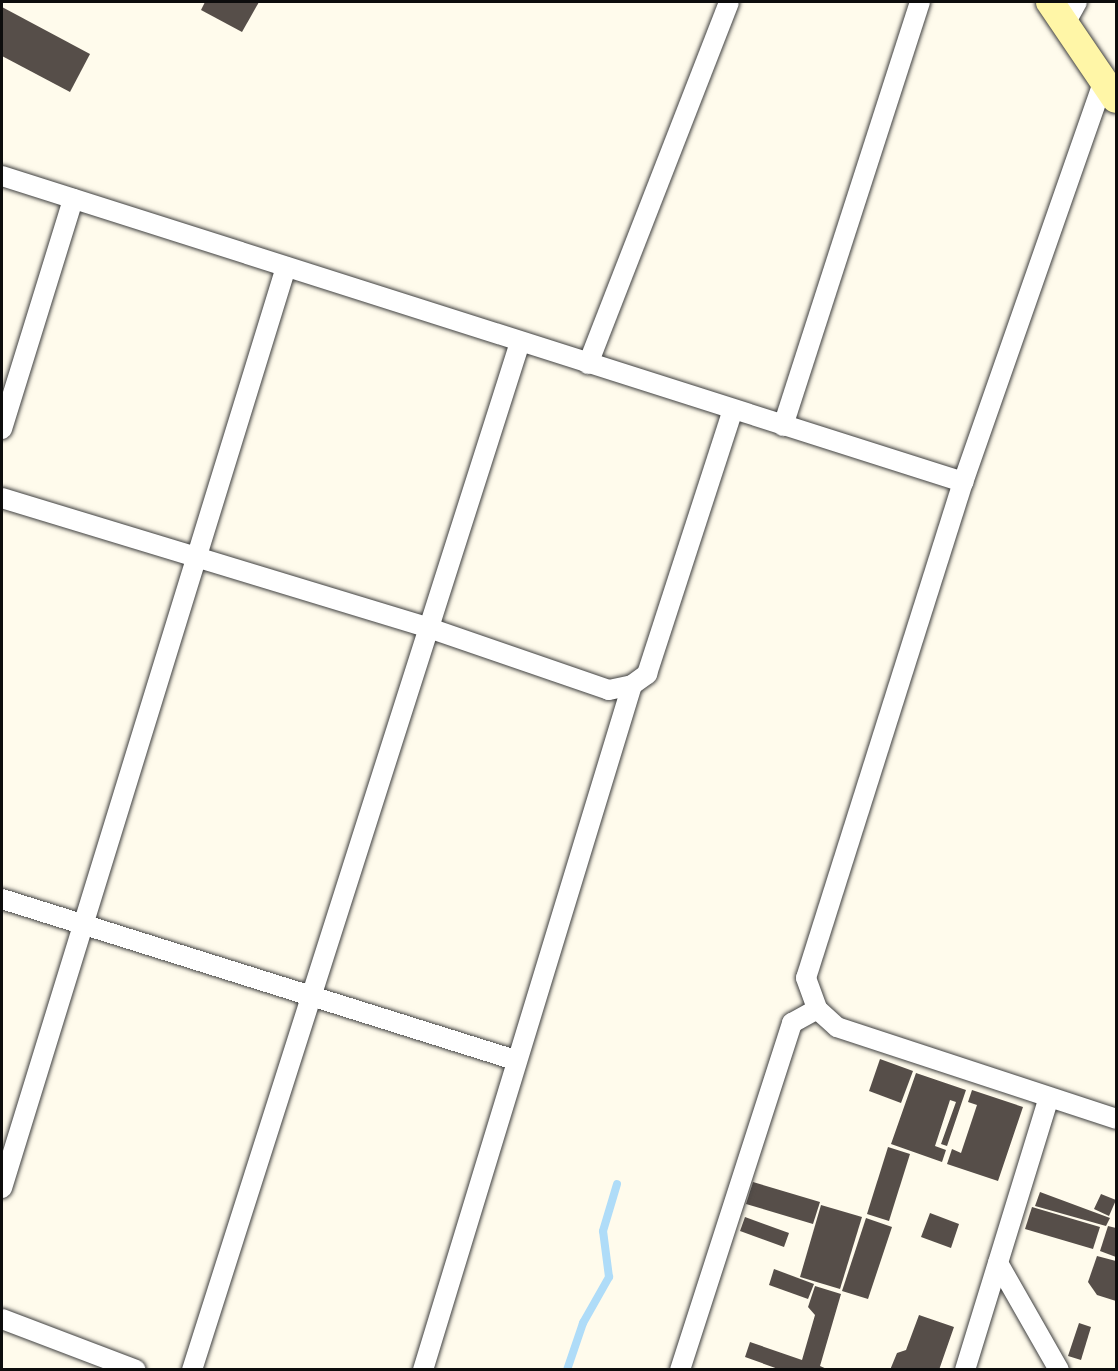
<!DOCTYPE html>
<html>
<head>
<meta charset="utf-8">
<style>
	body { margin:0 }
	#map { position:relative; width:1118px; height:1371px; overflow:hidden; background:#fffbec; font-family:Literata,serif }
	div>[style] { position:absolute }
	.stream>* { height:8px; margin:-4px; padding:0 4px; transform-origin:4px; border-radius:4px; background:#afdcf8 }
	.building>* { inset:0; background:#564e49 }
	.roads { filter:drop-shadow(0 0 2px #404040) drop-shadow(0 0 2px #404040) }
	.street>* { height:20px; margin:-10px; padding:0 10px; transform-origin:10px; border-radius:10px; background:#fff }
	.secondary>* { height:28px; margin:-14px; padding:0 14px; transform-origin:14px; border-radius:14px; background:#fff6a7 }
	span { translate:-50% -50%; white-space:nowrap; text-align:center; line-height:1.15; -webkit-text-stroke:6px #fff; paint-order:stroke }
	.frame { position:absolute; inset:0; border:3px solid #0d0d0d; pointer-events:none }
</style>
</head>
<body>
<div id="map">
	<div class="stream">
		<i style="left:567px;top:1370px;width:50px;rotate:-71.2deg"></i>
		<i style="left:583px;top:1323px;width:53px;rotate:-60.5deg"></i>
		<i style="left:609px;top:1277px;width:46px;rotate:-97.4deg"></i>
		<i style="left:603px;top:1231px;width:49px;rotate:-73.4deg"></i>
	</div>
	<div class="building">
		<i style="clip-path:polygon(205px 2px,259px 2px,242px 32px,201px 10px)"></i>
		<i style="clip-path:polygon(2px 7px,90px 54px,70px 92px,2px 56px)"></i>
		<i style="clip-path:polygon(880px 1059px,913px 1071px,901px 1103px,869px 1091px)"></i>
		<i style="clip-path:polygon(916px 1073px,966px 1090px,947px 1146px,941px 1144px,956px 1102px,950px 1100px,935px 1146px,946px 1150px,942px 1162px,891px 1144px)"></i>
		<i style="clip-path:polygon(972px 1090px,1023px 1107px,998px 1181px,947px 1164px,952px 1149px,961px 1153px,977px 1105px,968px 1102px)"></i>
		<i style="clip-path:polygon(888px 1147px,910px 1154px,889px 1221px,867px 1214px)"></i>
		<i style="clip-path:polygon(753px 1182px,820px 1202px,813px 1224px,746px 1204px)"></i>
		<i style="clip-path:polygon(1040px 1192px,1110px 1218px,1106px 1226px,1035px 1206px)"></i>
		<i style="clip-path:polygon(1101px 1194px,1116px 1200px,1109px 1216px,1094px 1209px)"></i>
		<i style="clip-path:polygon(821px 1205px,862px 1217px,840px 1289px,800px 1277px)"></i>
		<i style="clip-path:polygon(1032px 1207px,1100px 1227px,1093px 1249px,1025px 1229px)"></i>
		<i style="clip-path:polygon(930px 1213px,959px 1224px,951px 1248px,921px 1237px)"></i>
		<i style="clip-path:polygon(745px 1217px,789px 1233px,784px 1247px,740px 1231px)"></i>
		<i style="clip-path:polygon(866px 1218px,892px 1227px,868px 1299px,842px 1291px)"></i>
		<i style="clip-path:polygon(1108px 1226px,1116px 1228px,1116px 1257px,1100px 1251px)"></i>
		<i style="clip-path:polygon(1097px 1256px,1116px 1261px,1116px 1301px,1097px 1295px,1088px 1282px)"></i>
		<i style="clip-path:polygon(774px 1269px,814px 1284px,808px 1299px,769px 1285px)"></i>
		<i style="clip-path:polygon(815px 1286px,841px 1294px,820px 1366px,829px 1370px,781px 1370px,745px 1357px,750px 1342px,802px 1360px,815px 1315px,808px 1307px)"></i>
		<i style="clip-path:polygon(919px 1315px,954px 1327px,939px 1370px,890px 1370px,897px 1353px,906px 1350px)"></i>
		<i style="clip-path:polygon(1079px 1323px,1091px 1327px,1081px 1360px,1068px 1356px)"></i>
	</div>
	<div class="roads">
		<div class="street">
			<i style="left:1067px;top:20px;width:21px;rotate:-61deg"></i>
			<i style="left:1105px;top:77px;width:429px;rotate:109.3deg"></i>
			<i style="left:963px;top:482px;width:520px;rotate:107.56deg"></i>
			<i style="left:806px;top:978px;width:33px;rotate:70deg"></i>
			<i style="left:817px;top:1009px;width:27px;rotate:42deg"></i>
			<i style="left:837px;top:1027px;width:294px;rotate:18.2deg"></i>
			<i style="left:2px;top:176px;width:1009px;rotate:17.66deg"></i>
			<i style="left:588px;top:364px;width:388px;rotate:-68.7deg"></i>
			<i style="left:783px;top:426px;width:446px;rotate:-72.1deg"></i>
			<i style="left:2px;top:429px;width:241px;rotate:-72.8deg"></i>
			<i style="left:2px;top:498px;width:446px;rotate:16.9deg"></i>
			<i style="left:429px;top:628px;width:190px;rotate:19deg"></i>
			<i style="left:609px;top:690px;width:24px;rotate:-12deg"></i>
			<i style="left:632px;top:685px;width:19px;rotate:-36deg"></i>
			<i style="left:647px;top:674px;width:278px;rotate:-72deg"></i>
			<i style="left:2px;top:899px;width:538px;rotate:17.42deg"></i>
			<i style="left:2px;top:1188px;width:964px;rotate:-72.86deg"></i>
			<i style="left:998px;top:1263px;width:123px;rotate:60.3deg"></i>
			<i style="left:2px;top:1319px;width:143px;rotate:20.8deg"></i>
			<i style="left:192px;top:1370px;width:1079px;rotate:-72.3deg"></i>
			<i style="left:423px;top:1370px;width:716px;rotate:-73.03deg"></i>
			<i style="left:680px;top:1370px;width:365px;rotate:-72.1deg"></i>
			<i style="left:792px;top:1023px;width:29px;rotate:-29deg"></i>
			<i style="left:965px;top:1370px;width:282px;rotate:-72.9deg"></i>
		</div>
		<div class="secondary">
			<i style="left:1050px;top:2px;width:117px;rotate:55.8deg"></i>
		</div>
	</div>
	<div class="frame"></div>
</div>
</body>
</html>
